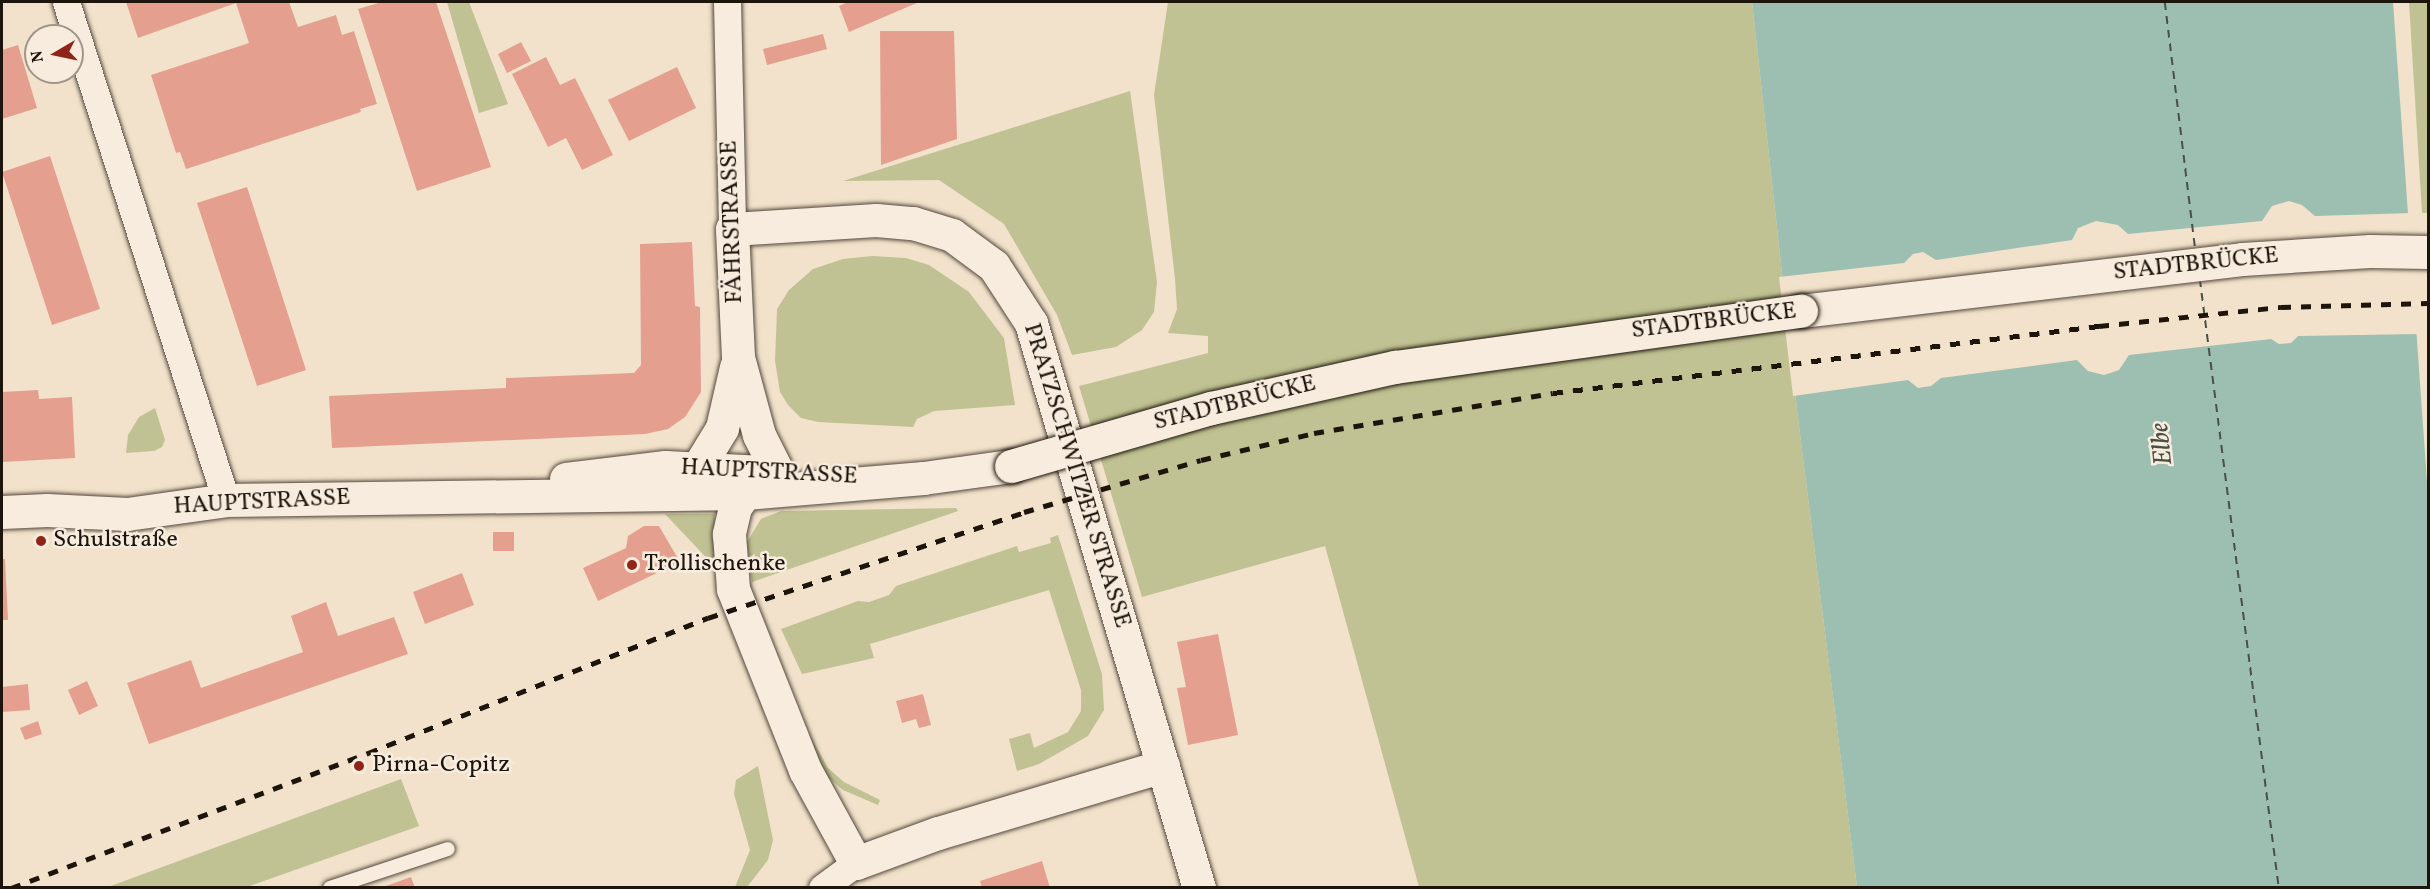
<!DOCTYPE html>
<html>
<head>
<meta charset="utf-8">
<style>
	body { margin:0 }
	#map { position:relative; width:2430px; height:889px; overflow:hidden; background:#f2e2cb; font-family:Vollkorn,serif }
	div>[style] { position:absolute }
	.green>* { inset:0; background:#c0c293 }
	.water>* { inset:0; background:#9cbfb1 }
	.pier>* { inset:0; background:#f2e2cb }
	.ferry>* { height:1.5px; margin-top:-0.75px; transform-origin:0; background:repeating-linear-gradient(90deg,#495046 0 8px,transparent 0 14px) }
	.building>* { inset:0; background:#e59f8f }
	.roads { filter:drop-shadow(0 0 2px #52483c) drop-shadow(0 0 2px #52483c) }
	.lane>* { height:14px; margin:-7px; padding:0 7px; transform-origin:7px; border-radius:7px; background:#f7ecdd }
	.street>* { height:27px; margin:-13.5px; padding:0 13.5px; transform-origin:13.5px; border-radius:13.5px; background:#f7ecdd }
	.secondary>* { height:33px; margin:-16.5px; padding:0 16.5px; transform-origin:16.5px; border-radius:16.5px; background:#f7ecdd }
	.rail>* { height:4.5px; margin-top:-2.25px; transform-origin:0; background:repeating-linear-gradient(90deg,#1d150c 0 10px,transparent 0 20px) }
	.bridges { filter:drop-shadow(0 0 2px #1d150c) drop-shadow(0 0 2px #1d150c) }
	.secondary-bridge>* { height:33px; margin:-16.5px; padding:0 16.5px; transform-origin:16.5px; border-radius:16.5px; background:#f7ecdd }
	.dots>* { width:16px; height:16px; translate:-50% -50%; box-sizing:border-box; border:3px solid #f7ecdd; border-radius:50% }
	span { translate:-50% -50%; white-space:nowrap; text-align:center; line-height:1.15; -webkit-text-stroke:5px #f7ecdd; paint-order:stroke }
	.street-label { font-size:24px; color:#1d150c }
	.poi-label { font-size:24px; color:#1d150c }
	.left { translate:0 -50%; text-align:left }
	.water-label { font-size:26px; color:#495046; font-style:italic }
	.frame { position:absolute; inset:0; border:3px solid #1d150c; pointer-events:none }
	.north { position:absolute; left:24px; top:24px; width:60px; height:60px; box-sizing:border-box; background:#f7ecdd; border:2px solid #a09689; border-radius:50%; rotate:261deg; font-size:16px; font-weight:700; line-height:24px; text-align:center; color:#1d150c }
	.north::after { content:''; display:block; margin:auto; width:21px; height:27px; background:#8f2418; clip-path:polygon(50% 0,100% 100%,50% 72%,0 100%) }
</style>
</head>
<body>
<div id="map">
	<div class="green">
		<i style="clip-path:polygon(447px 2px,469px 2px,508px 104px,479px 113px)"></i>
		<i style="clip-path:polygon(1168px 2px,1752px 2px,1798px 418px,1857px 887px,1419px 887px,1325px 546px,1142px 597px,1079px 386px,1208px 353px,1208px 336px,1168px 333px,1177px 309px,1175px 279px,1154px 95px)"></i>
		<i style="clip-path:polygon(2409px 2px,2427px 2px,2428px 213px,2422px 213px)"></i>
		<i style="clip-path:polygon(1130px 91px,1157px 282px,1154px 312px,1142px 330px,1116px 347px,1072px 355px,1057px 315px,1004px 224px,939px 180px,843px 181px)"></i>
		<i style="clip-path:polygon(872px 256px,906px 258px,929px 265px,969px 292px,1004px 338px,1015px 405px,934px 411px,917px 419px,913px 427px,818px 422px,801px 418px,788px 405px,780px 392px,775px 361px,777px 309px,789px 290px,813px 269px,843px 259px)"></i>
		<i style="clip-path:polygon(155px 408px,165px 440px,162px 447px,154px 451px,126px 453px,128px 435px,139px 417px)"></i>
		<i style="clip-path:polygon(956px 508px,958px 511px,752px 582px,747px 542px,761px 519px,781px 511px)"></i>
		<i style="clip-path:polygon(665px 514px,714px 514px,721px 569px,717px 569px)"></i>
		<i style="clip-path:polygon(1058px 535px,1102px 674px,1104px 710px,1088px 736px,1039px 764px,1017px 771px,1009px 739px,1030px 733px,1034px 748px,1068px 732px,1081px 711px,1081px 690px,1049px 590px,870px 644px,874px 658px,802px 674px,781px 629px,858px 601px,869px 602px,889px 595px,896px 586px,1017px 546px,1019px 552px,1051px 543px,1050px 538px)"></i>
		<i style="clip-path:polygon(804px 725px,828px 768px,844px 782px,880px 800px,878px 805px,843px 790px,823px 773px)"></i>
		<i style="clip-path:polygon(758px 766px,773px 840px,768px 860px,747px 887px,735px 887px,750px 850px,734px 794px,736px 780px)"></i>
		<i style="clip-path:polygon(401px 779px,419px 826px,247px 887px,108px 887px)"></i>
	</div>
	<div class="water">
		<i style="clip-path:polygon(1752px 2px,2393px 2px,2428px 496px,2428px 887px,1857px 887px,1798px 418px)"></i>
	</div>
	<div class="pier">
		<i style="clip-path:polygon(2289px 201px,2302px 205px,2315px 216px,2412px 213px,2420px 334px,2298px 336px,2291px 343px,2279px 344px,2271px 339px,2129px 355px,2119px 370px,2104px 375px,2088px 371px,2077px 360px,1941px 378px,1931px 386px,1918px 388px,1908px 380px,1793px 396px,1779px 277px,1904px 263px,1913px 254px,1923px 252px,1936px 260px,2072px 240px,2078px 228px,2096px 221px,2118px 225px,2128px 234px,2262px 221px,2272px 206px)"></i>
	</div>
	<div class="ferry">
		<i style="left:2165px;top:2px;width:247px;rotate:83deg"></i>
		<i style="left:2200px;top:279px;width:614px;rotate:82.61deg"></i>
	</div>
	<div class="building">
		<i style="clip-path:polygon(126px 2px,289px 2px,298px 27px,336px 15px,342px 35px,354px 31px,377px 104px,360px 109px,361px 112px,186px 169px,180px 152px,176px 153px,151px 75px,249px 43px,236px 3px,138px 38px)"></i>
		<i style="clip-path:polygon(382px 2px,436px 2px,491px 167px,417px 191px,358px 9px)"></i>
		<i style="clip-path:polygon(848px 2px,919px 2px,849px 32px,839px 6px)"></i>
		<i style="clip-path:polygon(880px 31px,954px 31px,957px 139px,881px 165px)"></i>
		<i style="clip-path:polygon(823px 34px,827px 49px,767px 65px,763px 49px)"></i>
		<i style="clip-path:polygon(521px 42px,531px 61px,507px 73px,498px 54px)"></i>
		<i style="clip-path:polygon(18px 45px,37px 108px,2px 119px,2px 50px)"></i>
		<i style="clip-path:polygon(546px 57px,560px 85px,575px 78px,613px 155px,582px 170px,566px 138px,548px 147px,512px 74px)"></i>
		<i style="clip-path:polygon(677px 67px,696px 108px,629px 141px,608px 100px)"></i>
		<i style="clip-path:polygon(50px 156px,100px 309px,52px 325px,2px 172px)"></i>
		<i style="clip-path:polygon(247px 187px,306px 370px,257px 386px,197px 203px)"></i>
		<i style="clip-path:polygon(692px 242px,695px 306px,700px 307px,701px 392px,685px 417px,668px 429px,645px 434px,332px 448px,329px 396px,506px 388px,506px 378px,634px 373px,641px 365px,640px 244px)"></i>
		<i style="clip-path:polygon(38px 390px,39px 399px,72px 397px,75px 458px,2px 462px,2px 392px)"></i>
		<i style="clip-path:polygon(644px 526px,659px 526px,680px 562px,598px 601px,583px 568px,626px 548px,628px 536px)"></i>
		<i style="clip-path:polygon(493px 532px,514px 532px,514px 551px,493px 551px)"></i>
		<i style="clip-path:polygon(2px 559px,5px 559px,8px 620px,2px 620px)"></i>
		<i style="clip-path:polygon(462px 573px,474px 605px,425px 624px,413px 592px)"></i>
		<i style="clip-path:polygon(326px 602px,338px 636px,394px 617px,408px 654px,149px 744px,127px 683px,191px 660px,201px 688px,303px 652px,291px 616px)"></i>
		<i style="clip-path:polygon(1218px 634px,1238px 735px,1188px 745px,1177px 688px,1186px 687px,1177px 642px)"></i>
		<i style="clip-path:polygon(87px 681px,98px 706px,79px 715px,68px 690px)"></i>
		<i style="clip-path:polygon(28px 684px,30px 710px,2px 712px,2px 687px)"></i>
		<i style="clip-path:polygon(923px 694px,931px 725px,919px 728px,916px 719px,902px 723px,896px 701px)"></i>
		<i style="clip-path:polygon(38px 721px,42px 734px,25px 740px,20px 728px)"></i>
		<i style="clip-path:polygon(1042px 861px,1050px 888px,982px 888px,980px 881px)"></i>
		<i style="clip-path:polygon(411px 877px,415px 888px,383px 888px,383px 887px)"></i>
	</div>
	<div class="roads">
		<div class="lane">
			<i style="left:330px;top:888px;width:124px;rotate:-18.3deg"></i>
		</div>
		<div class="street">
			<i style="left:66px;top:2px;width:523px;rotate:72.19deg"></i>
			<i style="left:727px;top:2px;width:227px;rotate:88.7deg"></i>
			<i style="left:822px;top:888px;width:42px;rotate:-36.3deg"></i>
		</div>
		<div class="secondary">
			<i style="left:1801px;top:311px;width:444px;rotate:-6.7deg"></i>
			<i style="left:2242px;top:259px;width:128px;rotate:-3.6deg"></i>
			<i style="left:2370px;top:251px;width:58px;rotate:1deg"></i>
			<i style="left:697px;top:469px;width:48px;rotate:-58.6deg"></i>
			<i style="left:722px;top:428px;width:63px;rotate:-77.1deg"></i>
			<i style="left:778px;top:473px;width:42px;rotate:-116.6deg"></i>
			<i style="left:759px;top:435px;width:81px;rotate:-105.1deg"></i>
			<i style="left:738px;top:357px;width:128px;rotate:-92.7deg"></i>
			<i style="left:732px;top:229px;width:144px;rotate:-3.6deg"></i>
			<i style="left:876px;top:220px;width:37px;rotate:5deg"></i>
			<i style="left:913px;top:223px;width:41px;rotate:17.1deg"></i>
			<i style="left:952px;top:235px;width:52px;rotate:36.4deg"></i>
			<i style="left:994px;top:266px;width:68px;rotate:57deg"></i>
			<i style="left:1031px;top:323px;width:589px;rotate:73.44deg"></i>
			<i style="left:566px;top:479px;width:100px;rotate:-6.9deg"></i>
			<i style="left:665px;top:467px;width:98px;rotate:2.9deg"></i>
			<i style="left:745px;top:493px;width:17px;rotate:126deg"></i>
			<i style="left:735px;top:507px;width:28px;rotate:103deg"></i>
			<i style="left:729px;top:534px;width:55px;rotate:85.8deg"></i>
			<i style="left:733px;top:589px;width:195px;rotate:68.3deg"></i>
			<i style="left:805px;top:770px;width:106px;rotate:61.3deg"></i>
			<i style="left:856px;top:863px;width:87px;rotate:-20.1deg"></i>
			<i style="left:938px;top:833px;width:235px;rotate:-16.6deg"></i>
			<i style="left:2px;top:512px;width:45px;rotate:-2.5deg"></i>
			<i style="left:47px;top:510px;width:80px;rotate:2.9deg"></i>
			<i style="left:127px;top:514px;width:100px;rotate:-8deg"></i>
			<i style="left:226px;top:500px;width:519px;rotate:-0.77deg"></i>
			<i style="left:745px;top:493px;width:179px;rotate:-4.8deg"></i>
			<i style="left:923px;top:478px;width:89px;rotate:-7.8deg"></i>
		</div>
	</div>
	<div class="rail">
		<i style="left:11px;top:888px;width:382px;rotate:-20.7deg"></i>
		<i style="left:368px;top:753px;width:366px;rotate:-21.7deg"></i>
		<i style="left:708px;top:618px;width:333px;rotate:-18.5deg"></i>
		<i style="left:1024px;top:512px;width:184px;rotate:-16.4deg"></i>
		<i style="left:1201px;top:460px;width:116px;rotate:-13.4deg"></i>
		<i style="left:1314px;top:433px;width:242px;rotate:-9.5deg"></i>
		<i style="left:1553px;top:393px;width:550px;rotate:-7deg"></i>
		<i style="left:2099px;top:326px;width:183px;rotate:-6deg"></i>
		<i style="left:2281px;top:307px;width:147px;rotate:-1.6deg"></i>
	</div>
	<div class="bridges">
		<div class="secondary-bridge">
			<i style="left:1011px;top:466px;width:208px;rotate:-16.2deg"></i>
			<i style="left:1211px;top:408px;width:189px;rotate:-12.6deg"></i>
			<i style="left:1395px;top:367px;width:410px;rotate:-7.9deg"></i>
		</div>
	</div>
	<div class="dots">
		<i style="left:41px;top:541px;background:#8f2418"></i>
		<i style="left:632px;top:565px;background:#8f2418"></i>
		<i style="left:359px;top:766px;background:#8f2418"></i>
	</div>
	<div class="street-label">
		<span style="left:733px;top:222px;rotate:-92deg">FÄHRSTRASSE</span>
		<span style="left:2196px;top:265px;rotate:-6deg">STADTBRÜCKE</span>
		<span style="left:1714px;top:322px;rotate:-7deg">STADTBRÜCKE</span>
		<span style="left:1235px;top:404px;rotate:-14deg">STADTBRÜCKE</span>
		<span style="left:769px;top:473px;rotate:3deg">HAUPTSTRASSE</span>
		<span style="left:1076px;top:476px;rotate:73deg">PRATZSCHWITZER STRASSE</span>
		<span style="left:262px;top:503px;rotate:-3deg">HAUPTSTRASSE</span>
	</div>
	<div class="poi-label">
		<span class="left" style="left:53px;top:541px">Schulstraße</span>
		<span class="left" style="left:644px;top:565px">Trollischenke</span>
		<span class="left" style="left:372px;top:766px">Pirna-Copitz</span>
	</div>
	<div class="water-label">
		<span style="left:2163px;top:444px;rotate:-96deg">Elbe</span>
	</div>
	<div class="frame"></div>
	<div class="north">N</div>
</div>
</body>
</html>
